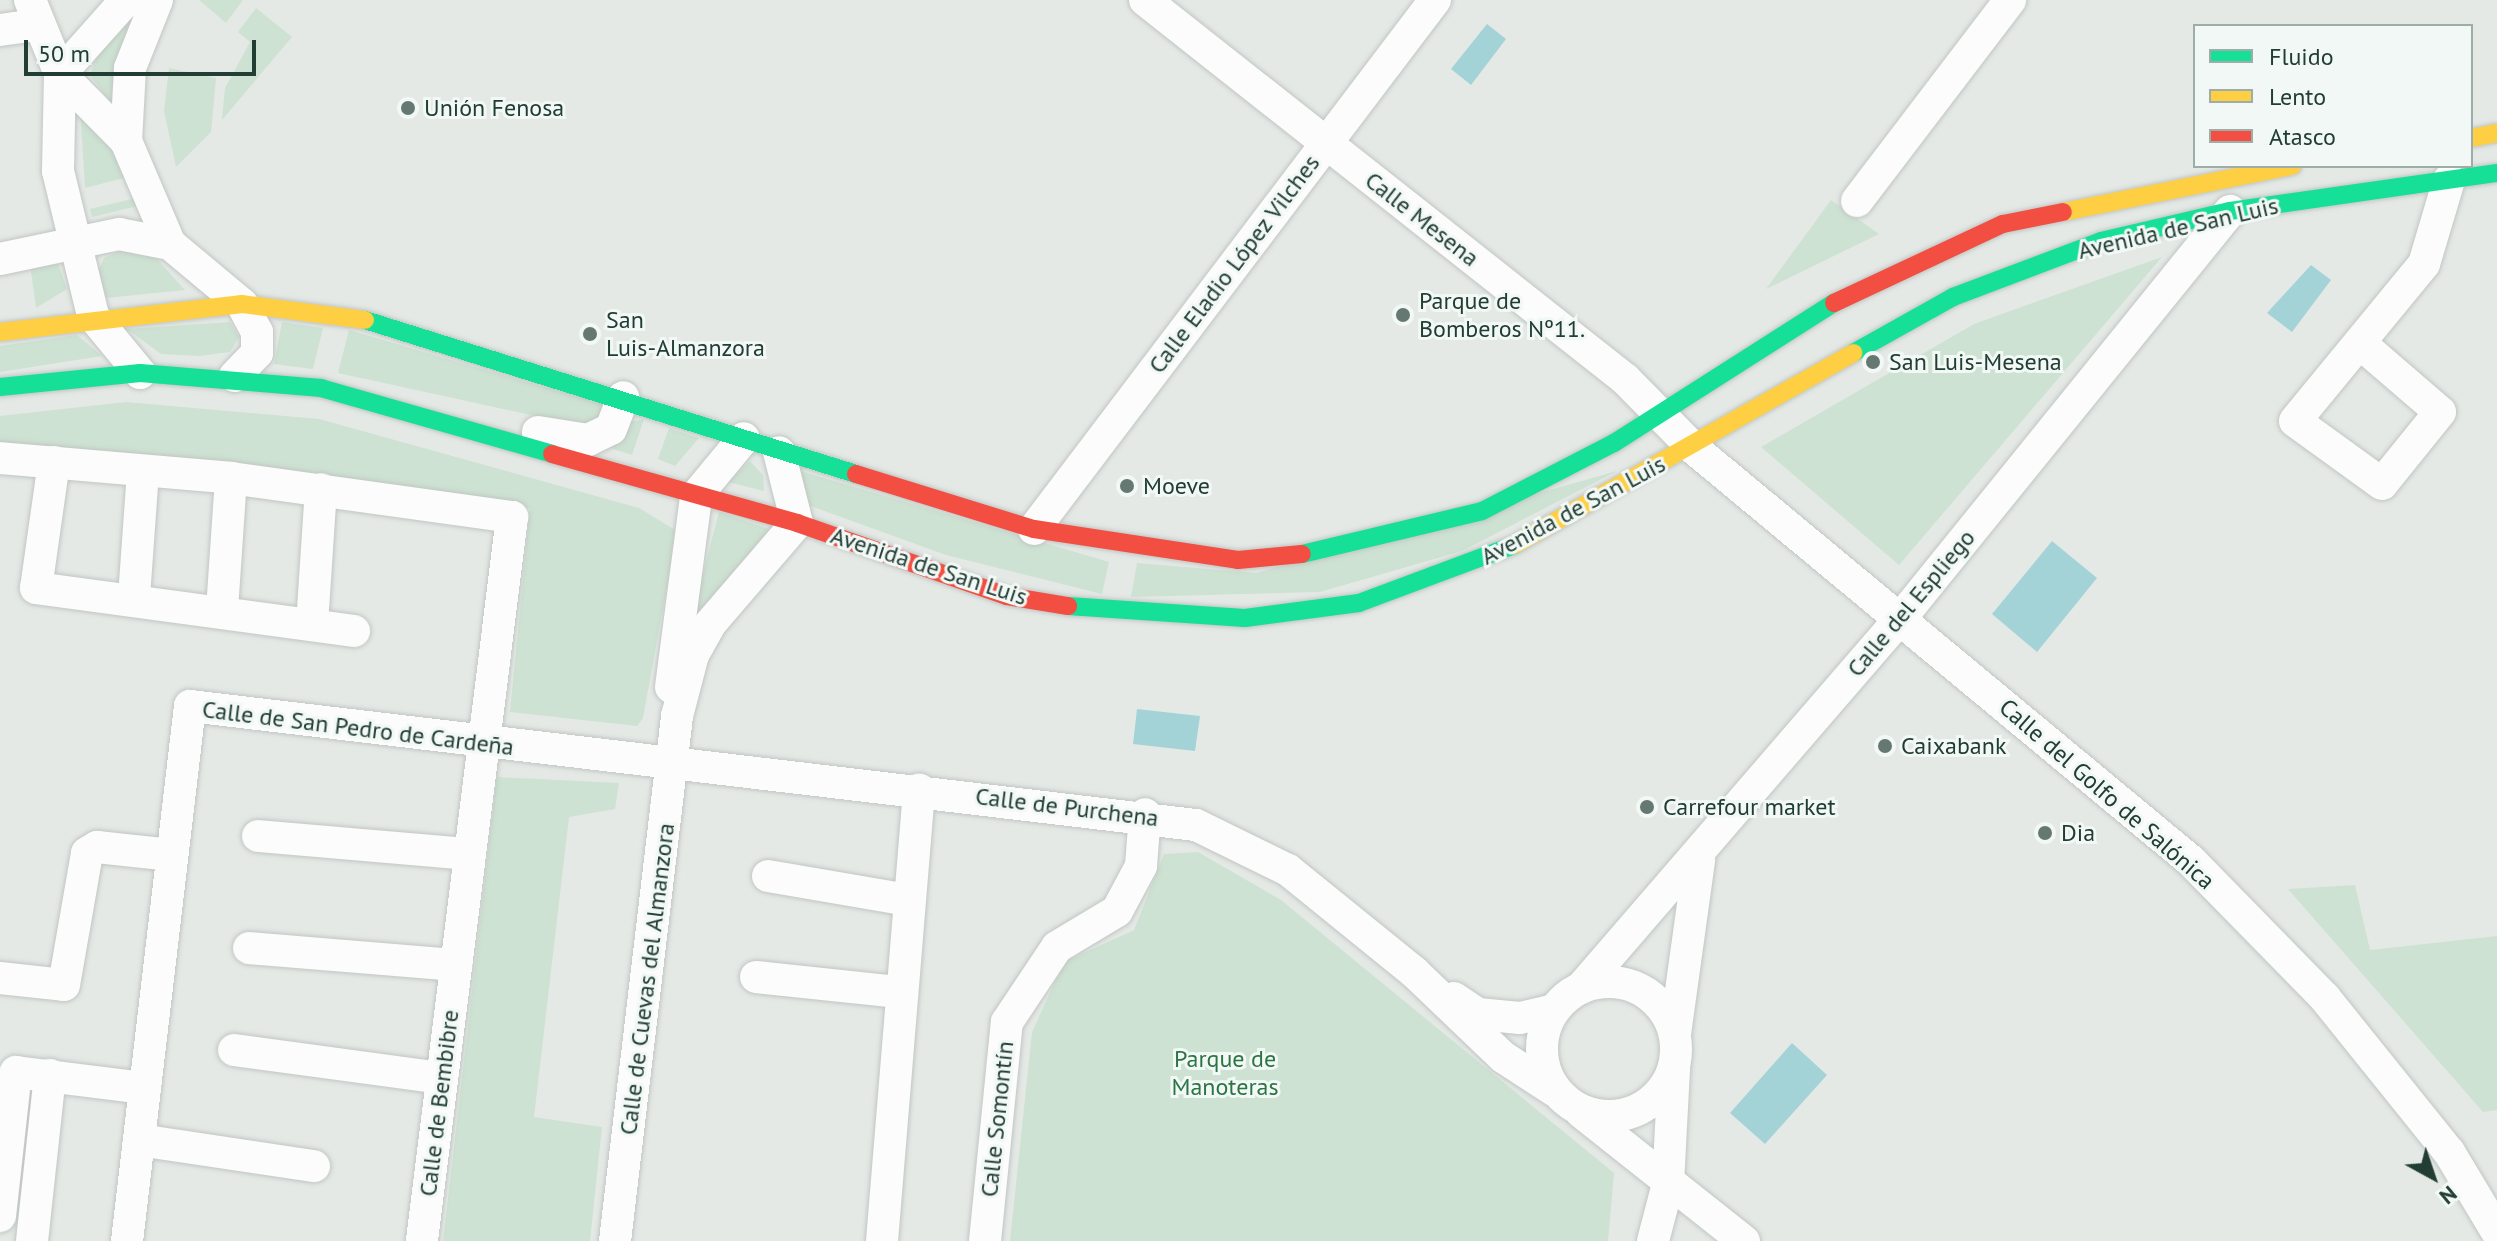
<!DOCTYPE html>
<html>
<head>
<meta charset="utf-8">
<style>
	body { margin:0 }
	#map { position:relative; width:2497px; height:1241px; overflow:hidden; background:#e4e9e6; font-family:"PT Sans",sans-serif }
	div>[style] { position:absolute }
	.green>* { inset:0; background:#cde2d2 }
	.water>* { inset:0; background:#a4d3d7 }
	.roads { filter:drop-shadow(0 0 2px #c1c6c3) drop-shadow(0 0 2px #c1c6c3) }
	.street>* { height:32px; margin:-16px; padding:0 16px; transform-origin:16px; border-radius:16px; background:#fbfcfb }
	.street>.ring { margin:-16px; padding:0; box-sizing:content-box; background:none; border:32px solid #fbfcfb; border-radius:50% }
	.fast>* { height:18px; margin:-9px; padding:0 9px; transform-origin:9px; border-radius:9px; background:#16e098 }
	.slow>* { height:18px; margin:-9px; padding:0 9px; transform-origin:9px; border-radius:9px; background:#ffcf43 }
	.jam>* { height:18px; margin:-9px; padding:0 9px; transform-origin:9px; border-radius:9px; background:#f24e42 }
	.dots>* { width:22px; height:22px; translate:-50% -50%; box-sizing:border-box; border:4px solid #f2f8f5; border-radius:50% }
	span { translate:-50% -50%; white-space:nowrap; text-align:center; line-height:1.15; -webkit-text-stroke:6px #f2f8f5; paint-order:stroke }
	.poi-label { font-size:24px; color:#213d34 }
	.left { translate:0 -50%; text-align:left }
	.street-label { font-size:24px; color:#213d34 }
	.park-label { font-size:24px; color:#2b7443 }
	.legend { position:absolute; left:2193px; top:24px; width:280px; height:144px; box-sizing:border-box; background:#f2f8f5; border:2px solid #9eada8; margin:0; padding:10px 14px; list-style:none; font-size:24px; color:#213d34 }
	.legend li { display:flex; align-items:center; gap:16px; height:40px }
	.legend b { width:40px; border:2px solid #9eada8 }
	.north { position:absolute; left:2393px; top:1137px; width:80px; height:80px; -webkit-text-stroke:6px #f2f8f5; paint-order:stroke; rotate:140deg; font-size:22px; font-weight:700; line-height:32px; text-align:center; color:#213d34 }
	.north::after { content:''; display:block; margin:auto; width:28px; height:36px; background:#213d34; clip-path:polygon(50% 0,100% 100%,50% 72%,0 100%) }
	.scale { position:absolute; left:24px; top:40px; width:232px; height:36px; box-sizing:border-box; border:4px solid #213d34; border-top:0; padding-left:10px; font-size:24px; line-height:28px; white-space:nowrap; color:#213d34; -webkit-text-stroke:6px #f2f8f5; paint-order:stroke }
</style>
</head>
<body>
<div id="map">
	<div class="green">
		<i style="clip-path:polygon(137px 0,117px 111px,90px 75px,98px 51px)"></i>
		<i style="clip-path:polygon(199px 0,243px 0,226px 23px)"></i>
		<i style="clip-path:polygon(256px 8px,292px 37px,222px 120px,225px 88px,250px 42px,238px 32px)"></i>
		<i style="clip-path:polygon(169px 68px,216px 78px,211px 132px,176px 167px,164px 111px)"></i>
		<i style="clip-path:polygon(80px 108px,114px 141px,128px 177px,85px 188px)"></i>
		<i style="clip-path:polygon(136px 198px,138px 206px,92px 217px,90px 209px)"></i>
		<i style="clip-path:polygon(1831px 200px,1879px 234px,1766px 289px)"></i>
		<i style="clip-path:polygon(120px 251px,155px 257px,185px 290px,106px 298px,99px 270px,104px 258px)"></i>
		<i style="clip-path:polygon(2162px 257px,1899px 565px,1761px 447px,1974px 324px)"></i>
		<i style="clip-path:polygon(57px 261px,67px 289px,36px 308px,30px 264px)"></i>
		<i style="clip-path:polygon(230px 322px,239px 337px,230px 352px,199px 356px,161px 354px,127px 329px)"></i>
		<i style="clip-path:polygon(282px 322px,323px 328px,313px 369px,274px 364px)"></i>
		<i style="clip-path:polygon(349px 330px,608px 406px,605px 424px,577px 425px,338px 373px)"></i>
		<i style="clip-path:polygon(77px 335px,102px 356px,0 372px,0 346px)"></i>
		<i style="clip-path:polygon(126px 402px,319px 419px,639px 508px,677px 531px,643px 718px,637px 726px,510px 712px,530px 508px,237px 467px,0 453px,0 416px)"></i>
		<i style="clip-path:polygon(644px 419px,632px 455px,597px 444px,625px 423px)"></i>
		<i style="clip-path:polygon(669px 428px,699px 438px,675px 466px,658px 459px)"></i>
		<i style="clip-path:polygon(750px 461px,763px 475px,764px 491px,728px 482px)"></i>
		<i style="clip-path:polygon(797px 470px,1109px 562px,1102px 594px,946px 555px,808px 505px)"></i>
		<i style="clip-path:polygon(1617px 471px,1462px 551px,1320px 592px,1131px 597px,1137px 563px,1256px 573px)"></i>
		<i style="clip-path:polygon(719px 512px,769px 529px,691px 632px,694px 608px)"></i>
		<i style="clip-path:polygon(497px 777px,619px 783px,615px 809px,569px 817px,534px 1117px,602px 1127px,590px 1241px,443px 1241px)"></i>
		<i style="clip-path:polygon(1198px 852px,1281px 900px,1614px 1173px,1608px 1241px,1010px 1241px,1032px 1032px,1064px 962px,1134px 930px,1164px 854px)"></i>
		<i style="clip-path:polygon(2355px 885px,2370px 950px,2497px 936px,2497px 1110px,2483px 1112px,2288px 889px)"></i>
	</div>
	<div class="water">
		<i style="clip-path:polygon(1487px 24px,1506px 39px,1471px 85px,1451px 69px)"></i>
		<i style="clip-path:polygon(2311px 265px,2331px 280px,2292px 332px,2267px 313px)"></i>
		<i style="clip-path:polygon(2052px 541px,2097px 578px,2037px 652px,1992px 614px)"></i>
		<i style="clip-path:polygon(1137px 709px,1200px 716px,1195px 751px,1133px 744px)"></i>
		<i style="clip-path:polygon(1792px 1043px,1827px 1075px,1765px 1144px,1730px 1113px)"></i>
	</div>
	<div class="roads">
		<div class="street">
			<i style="left:30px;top:0;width:80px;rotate:67.9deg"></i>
			<i style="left:60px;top:74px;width:94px;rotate:45.4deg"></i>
			<i style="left:126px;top:0;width:99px;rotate:131.7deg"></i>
			<i style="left:60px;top:74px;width:97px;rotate:91.2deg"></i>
			<i style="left:58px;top:171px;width:149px;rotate:76.4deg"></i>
			<i style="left:93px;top:316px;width:74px;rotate:50.5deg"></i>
			<i style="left:157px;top:0;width:73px;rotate:111.7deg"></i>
			<i style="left:130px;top:68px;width:73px;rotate:93.1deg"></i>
			<i style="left:126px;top:141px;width:112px;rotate:66.9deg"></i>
			<i style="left:170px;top:244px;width:94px;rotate:39.8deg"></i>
			<i style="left:242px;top:304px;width:32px;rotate:62deg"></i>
			<i style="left:257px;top:332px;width:21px;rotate:90deg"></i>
			<i style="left:257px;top:353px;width:32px;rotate:134deg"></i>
			<i style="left:1145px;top:0;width:612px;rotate:38.29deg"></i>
			<i style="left:1625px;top:379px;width:95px;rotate:45.4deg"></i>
			<i style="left:1692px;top:447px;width:648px;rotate:39.68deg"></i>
			<i style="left:2191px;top:861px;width:192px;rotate:45.6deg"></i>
			<i style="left:2325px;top:998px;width:198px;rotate:51.2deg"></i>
			<i style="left:2449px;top:1152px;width:93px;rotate:59deg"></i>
			<i style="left:0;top:30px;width:35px;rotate:-8deg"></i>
			<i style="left:1857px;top:201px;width:253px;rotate:-52.7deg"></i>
			<i style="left:0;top:259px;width:122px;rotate:-11.9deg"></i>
			<i style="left:119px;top:234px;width:52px;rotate:11.1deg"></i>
			<i style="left:2361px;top:344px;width:104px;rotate:40.7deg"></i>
			<i style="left:2440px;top:412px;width:92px;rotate:128.9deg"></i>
			<i style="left:2382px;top:484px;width:107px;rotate:-144.1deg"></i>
			<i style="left:2295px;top:421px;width:203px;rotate:-50.6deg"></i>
			<i style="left:2424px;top:264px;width:88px;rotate:-73.4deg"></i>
			<i style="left:538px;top:432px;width:51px;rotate:9.1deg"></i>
			<i style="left:588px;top:440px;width:25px;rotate:-26deg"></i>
			<i style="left:611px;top:429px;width:34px;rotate:-69deg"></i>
			<i style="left:0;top:458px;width:232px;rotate:4.9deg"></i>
			<i style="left:231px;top:478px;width:284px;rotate:7.9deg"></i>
			<i style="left:512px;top:517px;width:730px;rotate:97.09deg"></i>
			<i style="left:54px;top:462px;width:127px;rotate:98.1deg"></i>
			<i style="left:36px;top:588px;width:321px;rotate:7.7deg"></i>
			<i style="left:1034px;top:529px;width:664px;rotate:-52.84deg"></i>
			<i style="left:134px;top:597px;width:126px;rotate:-85.9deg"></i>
			<i style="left:222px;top:610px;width:132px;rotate:-86.1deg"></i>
			<i style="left:312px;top:624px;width:135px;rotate:-86.2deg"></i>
			<i style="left:671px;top:687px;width:193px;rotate:-82.5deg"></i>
			<i style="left:696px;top:496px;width:75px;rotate:-50.4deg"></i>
			<i style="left:258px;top:836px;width:211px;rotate:4.9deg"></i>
			<i style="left:768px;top:876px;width:142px;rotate:9.7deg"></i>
			<i style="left:249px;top:948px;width:208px;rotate:4.7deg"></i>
			<i style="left:756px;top:977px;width:144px;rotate:6deg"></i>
			<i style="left:0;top:978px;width:64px;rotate:6.2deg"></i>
			<i style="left:64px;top:985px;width:134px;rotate:-80.1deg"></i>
			<i style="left:87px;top:853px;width:12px;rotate:-31deg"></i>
			<i style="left:97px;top:847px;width:75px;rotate:6.1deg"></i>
			<i class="ring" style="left:1542px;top:982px;width:102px;height:102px"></i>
			<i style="left:1582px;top:987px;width:486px;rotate:-49.2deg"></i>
			<i style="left:1900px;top:619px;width:525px;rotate:-51.03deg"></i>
			<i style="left:1454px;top:998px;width:29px;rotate:34deg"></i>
			<i style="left:1478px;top:1014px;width:42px;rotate:5.4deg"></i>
			<i style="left:1520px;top:1018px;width:35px;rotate:-13deg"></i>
			<i style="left:1675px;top:1034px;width:176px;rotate:-82.1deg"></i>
			<i style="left:234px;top:1050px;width:208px;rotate:7.7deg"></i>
			<i style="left:1581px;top:1112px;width:208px;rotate:38.4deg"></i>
			<i style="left:139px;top:1140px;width:177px;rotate:8.5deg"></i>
			<i style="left:0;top:1216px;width:145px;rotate:-83.7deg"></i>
			<i style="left:16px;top:1072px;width:130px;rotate:7.1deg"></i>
			<i style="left:32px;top:1241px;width:167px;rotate:-83.8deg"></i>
			<i style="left:127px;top:1241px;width:539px;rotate:-83.28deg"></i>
			<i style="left:190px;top:706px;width:1013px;rotate:6.75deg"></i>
			<i style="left:1196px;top:825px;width:102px;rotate:26.1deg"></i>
			<i style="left:1288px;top:870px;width:162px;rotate:39deg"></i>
			<i style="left:1414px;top:972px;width:123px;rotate:43.7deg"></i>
			<i style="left:1503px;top:1057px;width:62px;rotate:33.2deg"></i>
			<i style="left:615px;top:1241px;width:529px;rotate:-83.26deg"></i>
			<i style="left:677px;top:716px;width:63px;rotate:-75.3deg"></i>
			<i style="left:693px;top:655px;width:35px;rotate:-61deg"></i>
			<i style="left:710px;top:624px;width:133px;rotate:-49.3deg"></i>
			<i style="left:797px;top:523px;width:73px;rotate:-104.2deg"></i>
			<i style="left:882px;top:1241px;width:453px;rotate:-85.3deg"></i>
			<i style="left:985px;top:1241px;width:220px;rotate:-84.3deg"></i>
			<i style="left:1007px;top:1022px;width:90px;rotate:-56.3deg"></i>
			<i style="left:1057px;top:947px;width:70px;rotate:-31deg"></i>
			<i style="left:1117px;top:911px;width:51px;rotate:-61.9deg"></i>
			<i style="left:1141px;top:866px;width:52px;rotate:-85.6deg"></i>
			<i style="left:1653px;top:1241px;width:59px;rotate:-75.3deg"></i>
			<i style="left:1668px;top:1184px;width:116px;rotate:-87deg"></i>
		</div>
		<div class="fast">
			<i style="left:365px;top:320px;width:515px;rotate:17.41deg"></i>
			<i style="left:1853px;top:353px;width:115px;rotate:-29.2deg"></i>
			<i style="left:1953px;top:297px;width:158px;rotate:-20.7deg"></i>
			<i style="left:2101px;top:241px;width:132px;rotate:-13.1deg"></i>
			<i style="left:2230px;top:211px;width:270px;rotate:-8.1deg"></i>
			<i style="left:0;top:387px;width:141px;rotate:-5.7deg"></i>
			<i style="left:140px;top:373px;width:182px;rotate:4.7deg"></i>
			<i style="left:321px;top:388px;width:240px;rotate:15.9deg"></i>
			<i style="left:1302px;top:554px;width:185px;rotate:-13.4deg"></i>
			<i style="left:1482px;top:511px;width:148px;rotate:-27.3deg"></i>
			<i style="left:1614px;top:443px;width:261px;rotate:-32.5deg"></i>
			<i style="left:1068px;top:606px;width:177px;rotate:3.9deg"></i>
			<i style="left:1245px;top:618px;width:115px;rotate:-7.5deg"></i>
			<i style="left:1359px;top:603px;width:165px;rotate:-20.5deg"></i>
		</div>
		<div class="slow">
			<i style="left:2471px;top:138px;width:26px;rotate:-11deg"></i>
			<i style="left:2063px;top:212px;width:234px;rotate:-11.4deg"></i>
			<i style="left:0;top:332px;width:244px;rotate:-6.6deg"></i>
			<i style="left:242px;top:304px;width:124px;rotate:7.4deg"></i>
			<i style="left:1514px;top:545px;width:390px;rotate:-29.5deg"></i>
		</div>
		<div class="jam">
			<i style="left:1834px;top:303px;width:187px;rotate:-25.1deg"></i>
			<i style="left:2003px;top:224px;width:61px;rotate:-11.3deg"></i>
			<i style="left:552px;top:454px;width:255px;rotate:15.7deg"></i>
			<i style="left:797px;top:523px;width:222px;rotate:19.2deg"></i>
			<i style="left:1007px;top:596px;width:62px;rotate:9.3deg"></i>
			<i style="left:856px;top:474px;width:186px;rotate:17.2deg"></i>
			<i style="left:1034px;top:529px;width:206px;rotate:8.6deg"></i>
			<i style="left:1238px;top:560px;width:64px;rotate:-5.4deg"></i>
		</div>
	</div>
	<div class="dots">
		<i style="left:408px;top:108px;background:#657972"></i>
		<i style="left:1403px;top:315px;background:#657972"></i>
		<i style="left:590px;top:334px;background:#657972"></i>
		<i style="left:1873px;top:362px;background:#657972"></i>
		<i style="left:1127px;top:486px;background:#657972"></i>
		<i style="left:1885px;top:746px;background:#657972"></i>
		<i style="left:1647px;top:807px;background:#657972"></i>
		<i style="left:2045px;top:833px;background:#657972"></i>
	</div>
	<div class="poi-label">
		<span class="left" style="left:424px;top:108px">Unión Fenosa</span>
		<span class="left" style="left:1419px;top:315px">Parque de<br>Bomberos Nº11.</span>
		<span class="left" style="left:606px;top:334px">San<br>Luis-Almanzora</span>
		<span class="left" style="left:1889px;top:362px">San Luis-Mesena</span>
		<span class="left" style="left:1143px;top:486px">Moeve</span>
		<span class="left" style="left:1901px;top:746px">Caixabank</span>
		<span class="left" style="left:1663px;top:807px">Carrefour market</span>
		<span class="left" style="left:2061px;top:833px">Dia</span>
	</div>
	<div class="street-label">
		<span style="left:1422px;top:219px;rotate:38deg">Calle Mesena</span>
		<span style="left:2178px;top:228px;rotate:-13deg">Avenida de San Luis</span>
		<span style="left:1234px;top:264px;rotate:-53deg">Calle Eladio López Vilches</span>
		<span style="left:1573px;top:510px;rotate:-28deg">Avenida de San Luis</span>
		<span style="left:929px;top:566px;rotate:18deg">Avenida de San Luis</span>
		<span style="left:1911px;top:603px;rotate:-50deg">Calle del Espliego</span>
		<span style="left:358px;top:728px;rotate:7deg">Calle de San Pedro de Cardeña</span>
		<span style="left:2107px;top:794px;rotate:41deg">Calle del Golfo de Salónica</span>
		<span style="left:1067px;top:807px;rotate:7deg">Calle de Purchena</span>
		<span style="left:647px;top:979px;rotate:-83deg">Calle de Cuevas del Almanzora</span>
		<span style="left:439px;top:1103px;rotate:-83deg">Calle de Bembibre</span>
		<span style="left:997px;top:1119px;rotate:-84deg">Calle Somontín</span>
	</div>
	<div class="park-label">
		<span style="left:1225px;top:1073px">Parque de<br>Manoteras</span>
	</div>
	<ul class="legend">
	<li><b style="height:10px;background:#16e098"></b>Fluido</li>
	<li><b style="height:10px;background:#ffcf43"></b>Lento</li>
	<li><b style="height:10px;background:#f24e42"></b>Atasco</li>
	</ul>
	<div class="north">N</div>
	<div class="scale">50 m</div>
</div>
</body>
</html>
